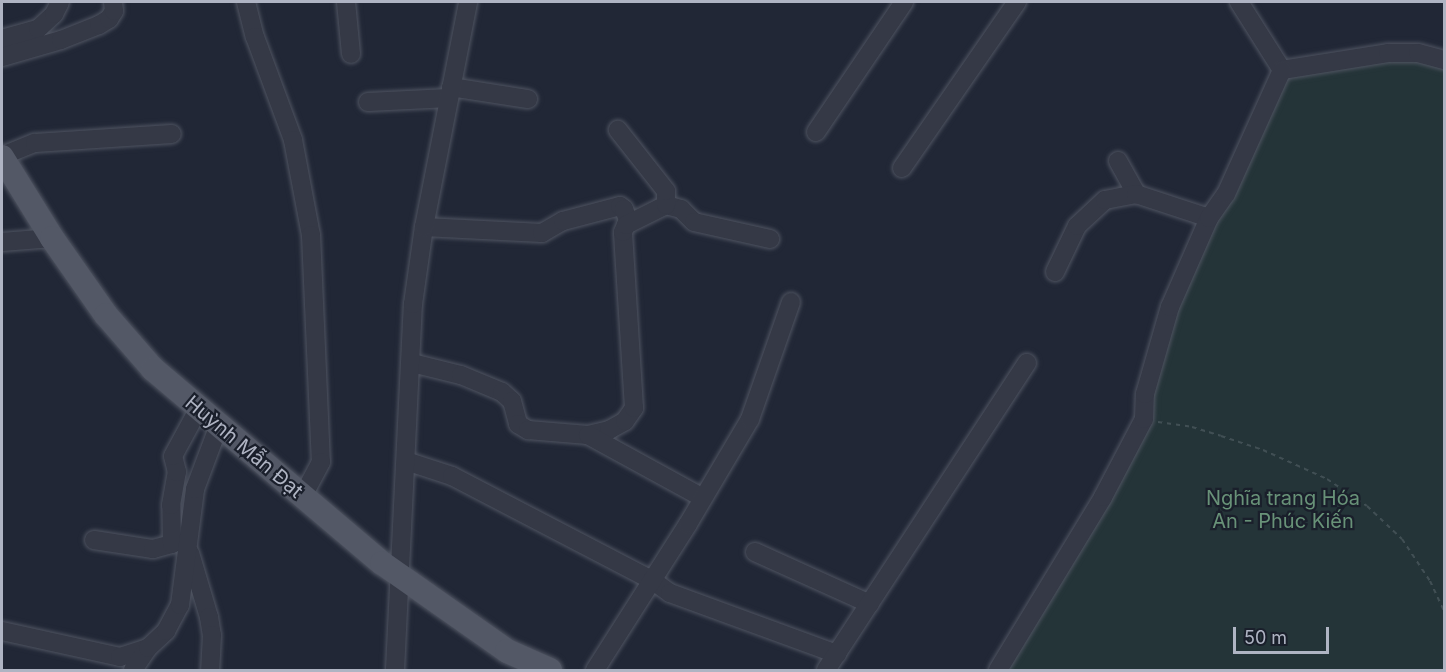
<!DOCTYPE html>
<html>
<head>
<meta charset="utf-8">
<style>
	body { margin:0 }
	#map { position:relative; width:1446px; height:672px; overflow:hidden; background:#212736; font-family:Inter,sans-serif }
	div>[style] { position:absolute }
	.green>* { inset:0; background:#243438 }
	.path>* { height:2px; margin-top:-1px; transform-origin:0; background:repeating-linear-gradient(90deg,#414f54 0 4.5px,transparent 0 9px) }
	.roads { filter:drop-shadow(0 0 2px #4f5461) drop-shadow(0 0 2px #4f5461) }
	.minor>* { height:18px; margin:-9px; padding:0 9px; transform-origin:9px; border-radius:9px; background:#353946 }
	.major>* { height:24px; margin:-12px; padding:0 12px; transform-origin:12px; border-radius:12px; background:#535866 }
	span { translate:-50% -50%; white-space:nowrap; text-align:center; line-height:1.15; -webkit-text-stroke:4.5px #1a1f2b; paint-order:stroke }
	.street-label { font-size:20px; color:#afb4c3 }
	.park-label { font-size:20px; color:#689278 }
	.frame { position:absolute; inset:0; border:3px solid #afb4c3; pointer-events:none }
	.scale { position:absolute; left:1233px; top:627px; width:96px; height:27px; box-sizing:border-box; border:3px solid #afb4c3; border-top:0; padding-left:8px; font-size:18px; line-height:21px; white-space:nowrap; color:#afb4c3; -webkit-text-stroke:4px #1a1f2b; paint-order:stroke }
</style>
</head>
<body>
<div id="map">
	<div class="green">
		<i style="clip-path:polygon(1388px 57px,1444px 65px,1444px 670px,1002px 670px,1105px 502px,1174px 310px,1285px 74px)"></i>
	</div>
	<div class="path">
		<i style="left:1158px;top:422px;width:34px;rotate:8deg"></i>
		<i style="left:1192px;top:427px;width:30px;rotate:17deg"></i>
		<i style="left:1221px;top:436px;width:44px;rotate:18.4deg"></i>
		<i style="left:1263px;top:450px;width:70px;rotate:24.4deg"></i>
		<i style="left:1327px;top:479px;width:48px;rotate:34deg"></i>
		<i style="left:1367px;top:506px;width:48px;rotate:43.3deg"></i>
		<i style="left:1402px;top:539px;width:50px;rotate:56.3deg"></i>
		<i style="left:1430px;top:581px;width:33px;rotate:65deg"></i>
	</div>
	<div class="roads">
		<div class="minor">
			<i style="left:246px;top:2px;width:36px;rotate:76deg"></i>
			<i style="left:255px;top:37px;width:110px;rotate:69.7deg"></i>
			<i style="left:293px;top:140px;width:97px;rotate:79.3deg"></i>
			<i style="left:311px;top:235px;width:227px;rotate:87.5deg"></i>
			<i style="left:321px;top:462px;width:38px;rotate:118deg"></i>
			<i style="left:346px;top:2px;width:52px;rotate:84.5deg"></i>
			<i style="left:1239px;top:2px;width:80px;rotate:57.7deg"></i>
			<i style="left:2px;top:39px;width:37px;rotate:-16deg"></i>
			<i style="left:38px;top:29px;width:22px;rotate:-43deg"></i>
			<i style="left:54px;top:14px;width:13px;rotate:-63deg"></i>
			<i style="left:2px;top:57px;width:61px;rotate:-16.1deg"></i>
			<i style="left:61px;top:40px;width:41px;rotate:-21.5deg"></i>
			<i style="left:99px;top:25px;width:12px;rotate:-31deg"></i>
			<i style="left:109px;top:19px;width:9px;rotate:-58deg"></i>
			<i style="left:114px;top:11px;width:9px;rotate:-96deg"></i>
			<i style="left:1282px;top:70px;width:107px;rotate:-9.1deg"></i>
			<i style="left:1388px;top:53px;width:30px"></i>
			<i style="left:1418px;top:53px;width:27px;rotate:15deg"></i>
			<i style="left:451px;top:87px;width:78px;rotate:8.9deg"></i>
			<i style="left:368px;top:102px;width:81px;rotate:-2.8deg"></i>
			<i style="left:816px;top:132px;width:157px;rotate:-55.9deg"></i>
			<i style="left:2px;top:156px;width:35px;rotate:-22deg"></i>
			<i style="left:35px;top:143px;width:137px;rotate:-3.8deg"></i>
			<i style="left:1118px;top:161px;width:38px;rotate:61deg"></i>
			<i style="left:902px;top:168px;width:202px;rotate:-55.3deg"></i>
			<i style="left:666px;top:205px;width:16px;rotate:15deg"></i>
			<i style="left:681px;top:209px;width:18px;rotate:45deg"></i>
			<i style="left:694px;top:222px;width:78px;rotate:12.6deg"></i>
			<i style="left:424px;top:227px;width:118px;rotate:2.9deg"></i>
			<i style="left:542px;top:233px;width:24px;rotate:-30deg"></i>
			<i style="left:563px;top:221px;width:59px;rotate:-14.7deg"></i>
			<i style="left:620px;top:206px;width:5px;rotate:37deg"></i>
			<i style="left:624px;top:209px;width:15px;rotate:70deg"></i>
			<i style="left:2px;top:242px;width:50px;rotate:-4.6deg"></i>
			<i style="left:1055px;top:272px;width:51px;rotate:-64.4deg"></i>
			<i style="left:1077px;top:226px;width:38px;rotate:-43deg"></i>
			<i style="left:1105px;top:200px;width:32px;rotate:-11deg"></i>
			<i style="left:1136px;top:194px;width:77px;rotate:18.2deg"></i>
			<i style="left:412px;top:363px;width:50px;rotate:13.8deg"></i>
			<i style="left:461px;top:375px;width:44px;rotate:22.5deg"></i>
			<i style="left:502px;top:392px;width:13px;rotate:42deg"></i>
			<i style="left:512px;top:401px;width:24px;rotate:75deg"></i>
			<i style="left:518px;top:424px;width:12px;rotate:31deg"></i>
			<i style="left:528px;top:430px;width:60px;rotate:4.8deg"></i>
			<i style="left:588px;top:435px;width:22px;rotate:-13deg"></i>
			<i style="left:609px;top:430px;width:18px;rotate:-29deg"></i>
			<i style="left:625px;top:421px;width:16px;rotate:-55deg"></i>
			<i style="left:634px;top:408px;width:176px;rotate:-93.6deg"></i>
			<i style="left:623px;top:232px;width:8px;rotate:-67deg"></i>
			<i style="left:626px;top:225px;width:45px;rotate:-26.6deg"></i>
			<i style="left:666px;top:205px;width:14px;rotate:-90deg"></i>
			<i style="left:666px;top:191px;width:78px;rotate:-128.2deg"></i>
			<i style="left:588px;top:435px;width:131px;rotate:28.7deg"></i>
			<i style="left:406px;top:461px;width:48px;rotate:18.1deg"></i>
			<i style="left:452px;top:476px;width:225px;rotate:27.5deg"></i>
			<i style="left:652px;top:580px;width:22px;rotate:36deg"></i>
			<i style="left:670px;top:593px;width:178px;rotate:20.1deg"></i>
			<i style="left:94px;top:540px;width:60px;rotate:8.7deg"></i>
			<i style="left:153px;top:549px;width:20px;rotate:-15deg"></i>
			<i style="left:172px;top:544px;width:39px;rotate:-91deg"></i>
			<i style="left:171px;top:505px;width:34px;rotate:-80deg"></i>
			<i style="left:177px;top:472px;width:16px;rotate:-104deg"></i>
			<i style="left:173px;top:456px;width:52px;rotate:-61.5deg"></i>
			<i style="left:755px;top:552px;width:126px;rotate:24.3deg"></i>
			<i style="left:190px;top:553px;width:67px;rotate:73.5deg"></i>
			<i style="left:209px;top:617px;width:18px;rotate:81deg"></i>
			<i style="left:212px;top:635px;width:35px;rotate:93deg"></i>
			<i style="left:2px;top:631px;width:121px;rotate:12.4deg"></i>
			<i style="left:120px;top:657px;width:29px;rotate:-18deg"></i>
			<i style="left:133px;top:670px;width:27px;rotate:-56deg"></i>
			<i style="left:148px;top:648px;width:25px;rotate:-43deg"></i>
			<i style="left:166px;top:631px;width:30px;rotate:-62deg"></i>
			<i style="left:180px;top:605px;width:117px;rotate:-82.6deg"></i>
			<i style="left:195px;top:489px;width:68px;rotate:-69.4deg"></i>
			<i style="left:395px;top:670px;width:366px;rotate:-87.2deg"></i>
			<i style="left:413px;top:304px;width:78px;rotate:-81.9deg"></i>
			<i style="left:424px;top:227px;width:229px;rotate:-78.9deg"></i>
			<i style="left:595px;top:670px;width:173px;rotate:-57.5deg"></i>
			<i style="left:688px;top:524px;width:122px;rotate:-59.4deg"></i>
			<i style="left:750px;top:419px;width:124px;rotate:-70.7deg"></i>
			<i style="left:826px;top:670px;width:367px;rotate:-56.8deg"></i>
			<i style="left:998px;top:670px;width:202px;rotate:-58.7deg"></i>
			<i style="left:1103px;top:497px;width:88px;rotate:-62.3deg"></i>
			<i style="left:1144px;top:419px;width:25px;rotate:-88deg"></i>
			<i style="left:1145px;top:394px;width:91px;rotate:-74deg"></i>
			<i style="left:1170px;top:307px;width:97px;rotate:-66.3deg"></i>
			<i style="left:1209px;top:218px;width:29px;rotate:-55deg"></i>
			<i style="left:1226px;top:194px;width:136px;rotate:-65.7deg"></i>
		</div>
		<div class="major">
			<i style="left:2px;top:157px;width:95px;rotate:58.3deg"></i>
			<i style="left:52px;top:238px;width:94px;rotate:55deg"></i>
			<i style="left:106px;top:315px;width:72px;rotate:49deg"></i>
			<i style="left:153px;top:369px;width:300px;rotate:40.3deg"></i>
			<i style="left:382px;top:563px;width:153px;rotate:35.1deg"></i>
			<i style="left:507px;top:651px;width:47px;rotate:23.8deg"></i>
		</div>
	</div>
	<div class="street-label">
		<span style="left:244px;top:447px;rotate:40deg">Huỳnh Mẫn Đạt</span>
	</div>
	<div class="park-label">
		<span style="left:1283px;top:510px">Nghĩa trang Hóa<br>An - Phúc Kiến</span>
	</div>
	<div class="frame"></div>
	<div class="scale">50 m</div>
</div>
</body>
</html>
